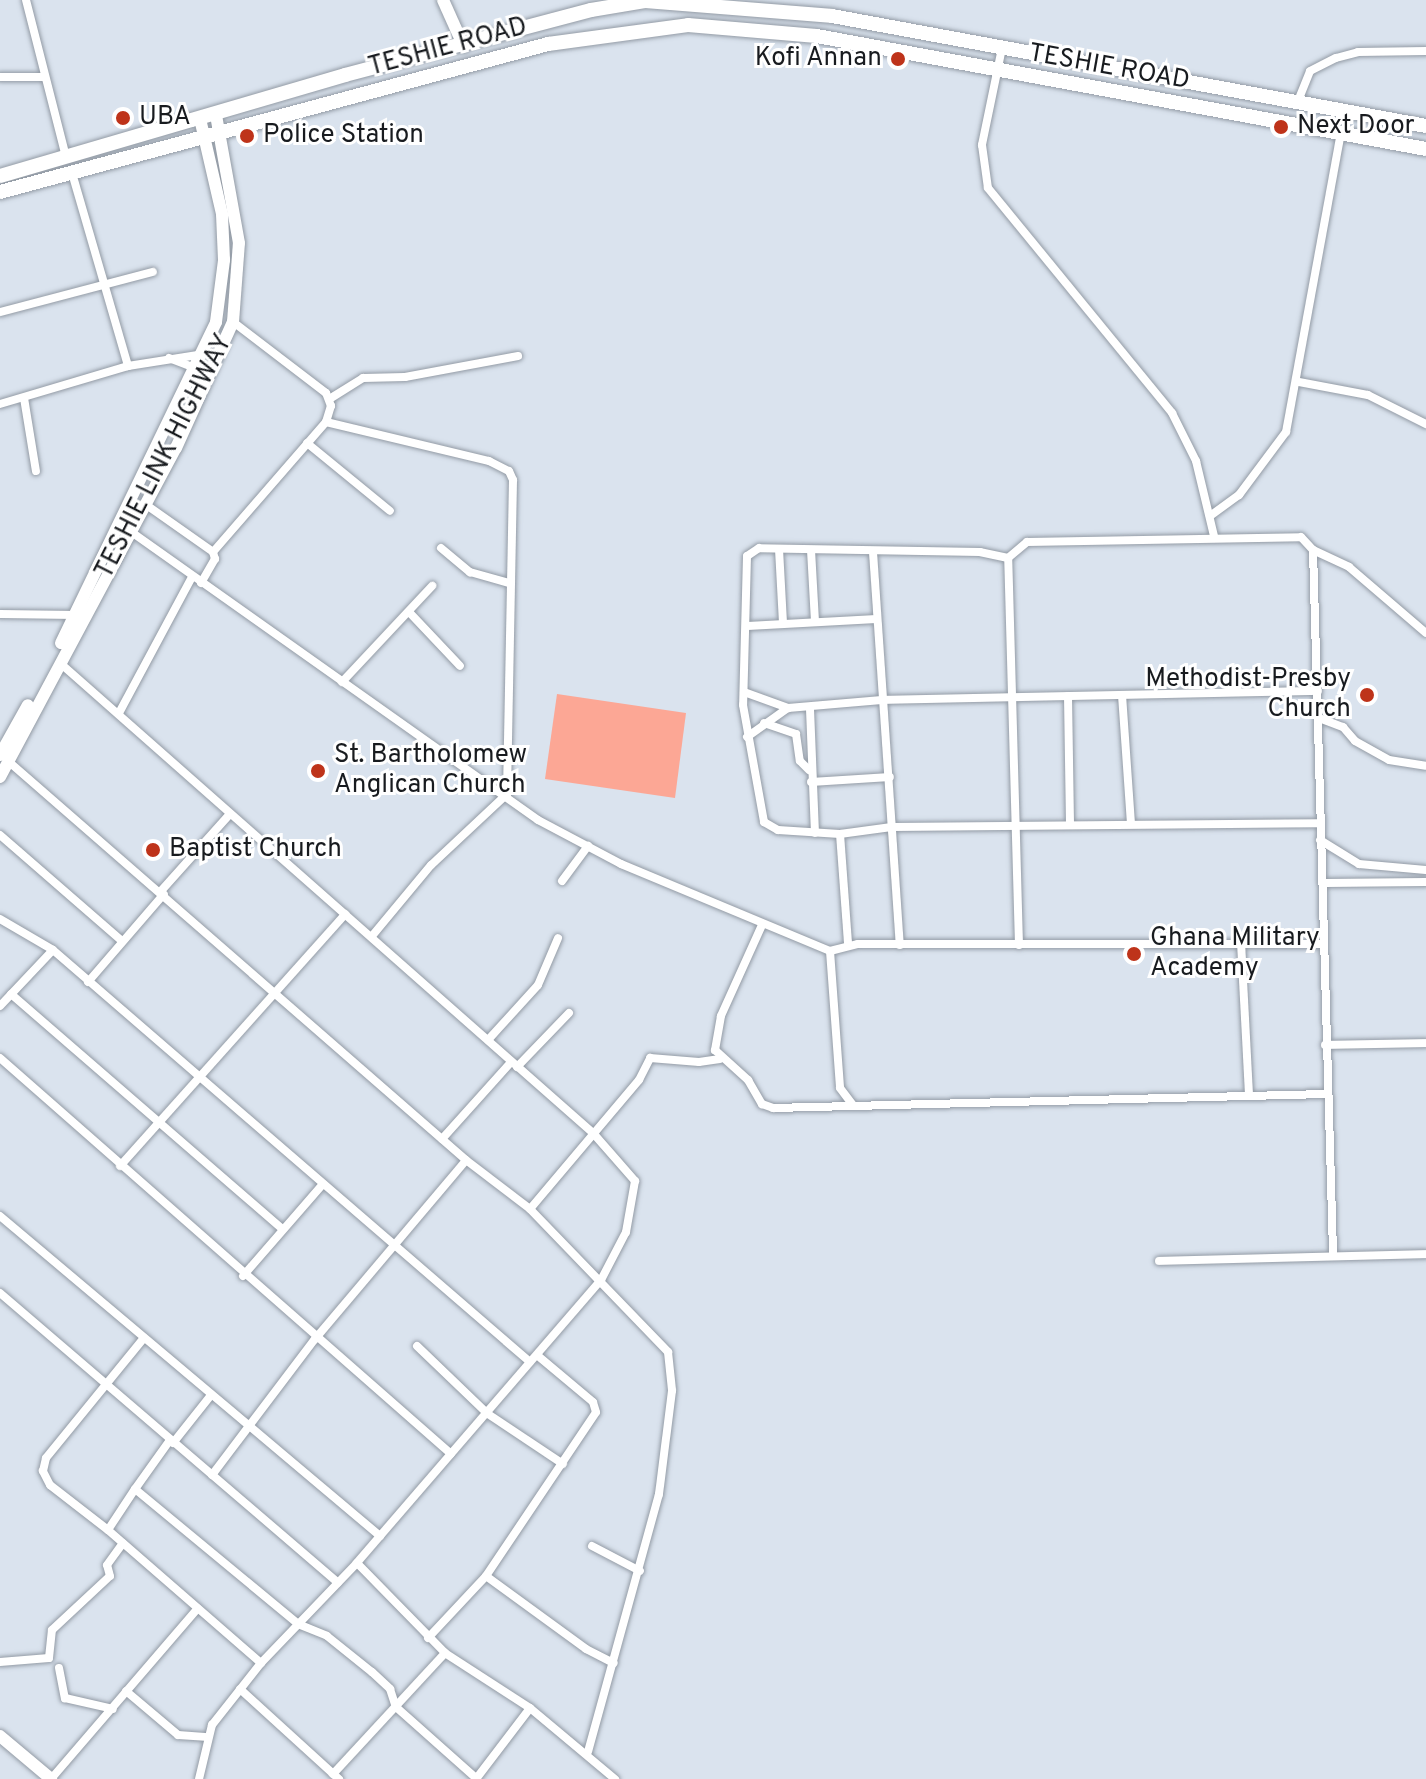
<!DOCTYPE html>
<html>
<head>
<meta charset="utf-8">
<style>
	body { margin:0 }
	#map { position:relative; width:1426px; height:1779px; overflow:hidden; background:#dae3ee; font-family:Overpass,sans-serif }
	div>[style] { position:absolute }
	.green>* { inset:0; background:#fca795 }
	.roads { filter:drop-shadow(0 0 2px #939ba5) drop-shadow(0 0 2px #939ba5) }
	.street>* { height:8px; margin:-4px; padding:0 4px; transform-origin:4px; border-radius:4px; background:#fff }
	.secondary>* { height:12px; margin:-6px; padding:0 6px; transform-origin:6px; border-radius:6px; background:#fff }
	.primary>* { height:14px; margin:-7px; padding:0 7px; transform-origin:7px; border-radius:7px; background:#fff }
	.dots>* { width:22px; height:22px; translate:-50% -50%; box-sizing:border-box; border:4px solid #fff; border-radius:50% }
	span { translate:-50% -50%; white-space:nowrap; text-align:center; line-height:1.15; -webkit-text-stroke:6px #fff; paint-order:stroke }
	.street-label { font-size:26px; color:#181b1f }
	.poi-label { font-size:26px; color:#181b1f }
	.right { translate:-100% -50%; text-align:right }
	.left { translate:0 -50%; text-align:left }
</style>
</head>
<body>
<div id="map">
	<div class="green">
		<i style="clip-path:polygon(557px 694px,686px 713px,675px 798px,545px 779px)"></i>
	</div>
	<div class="roads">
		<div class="street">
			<i style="left:26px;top:0;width:162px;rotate:75.7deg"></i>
			<i style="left:1002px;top:48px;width:99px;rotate:101.7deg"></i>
			<i style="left:982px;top:145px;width:43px;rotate:82.1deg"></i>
			<i style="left:988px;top:188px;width:291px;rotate:50.7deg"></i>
			<i style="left:1172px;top:413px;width:54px;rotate:63.4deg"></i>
			<i style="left:1196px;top:461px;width:77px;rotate:76.5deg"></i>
			<i style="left:0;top:77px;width:44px"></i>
			<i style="left:1298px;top:101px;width:32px;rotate:-68deg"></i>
			<i style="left:1310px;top:71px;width:29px;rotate:-27deg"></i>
			<i style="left:1336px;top:58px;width:23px;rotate:-15deg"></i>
			<i style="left:1358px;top:52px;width:68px;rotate:-0.8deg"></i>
			<i style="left:72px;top:173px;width:201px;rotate:73.8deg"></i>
			<i style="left:0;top:312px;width:158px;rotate:-14.7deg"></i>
			<i style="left:169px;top:358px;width:30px;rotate:21deg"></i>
			<i style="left:1299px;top:382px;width:70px;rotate:10.7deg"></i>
			<i style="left:1368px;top:395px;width:65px;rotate:26.6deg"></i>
			<i style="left:24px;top:398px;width:74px;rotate:80.7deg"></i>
			<i style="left:331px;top:398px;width:38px;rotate:-32deg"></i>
			<i style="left:363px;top:378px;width:42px;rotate:-1.4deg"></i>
			<i style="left:405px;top:377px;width:115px;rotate:-10.5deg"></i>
			<i style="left:0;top:404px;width:134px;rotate:-16.5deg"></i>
			<i style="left:128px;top:366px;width:77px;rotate:-9deg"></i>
			<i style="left:326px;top:422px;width:168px;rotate:13.5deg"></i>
			<i style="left:489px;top:461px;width:22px;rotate:27deg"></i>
			<i style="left:509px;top:471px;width:10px;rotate:66deg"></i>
			<i style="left:513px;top:480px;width:314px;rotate:91.1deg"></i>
			<i style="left:507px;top:794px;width:104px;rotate:136.9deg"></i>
			<i style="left:431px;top:865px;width:92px;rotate:129.7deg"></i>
			<i style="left:307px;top:443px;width:107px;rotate:39.3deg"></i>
			<i style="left:145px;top:504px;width:83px;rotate:35.2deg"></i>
			<i style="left:1210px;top:516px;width:36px;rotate:-36deg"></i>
			<i style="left:1239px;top:495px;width:79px;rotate:-53.3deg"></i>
			<i style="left:1286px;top:432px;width:305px;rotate:-79.6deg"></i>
			<i style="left:130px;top:531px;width:500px;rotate:35.3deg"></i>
			<i style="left:538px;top:820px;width:94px;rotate:27.9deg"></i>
			<i style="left:621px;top:864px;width:226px;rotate:22.6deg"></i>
			<i style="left:830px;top:951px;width:29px;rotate:-14deg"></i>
			<i style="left:858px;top:944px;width:466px"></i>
			<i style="left:441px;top:548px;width:38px;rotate:40deg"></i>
			<i style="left:470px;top:572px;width:41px;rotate:15.8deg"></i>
			<i style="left:779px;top:549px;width:75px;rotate:86.9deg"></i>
			<i style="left:811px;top:550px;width:72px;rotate:86.8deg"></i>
			<i style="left:1313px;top:550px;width:40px;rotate:25deg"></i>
			<i style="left:1349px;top:567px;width:101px;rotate:40.6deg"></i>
			<i style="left:873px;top:552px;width:394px;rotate:86.1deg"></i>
			<i style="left:1008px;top:558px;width:29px;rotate:-168deg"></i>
			<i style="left:980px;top:552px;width:221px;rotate:-179deg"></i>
			<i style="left:759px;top:548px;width:14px;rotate:146deg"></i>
			<i style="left:747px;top:556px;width:149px;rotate:91.5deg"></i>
			<i style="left:743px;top:705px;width:119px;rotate:79.8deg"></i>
			<i style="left:764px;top:822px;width:16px;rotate:30deg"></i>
			<i style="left:778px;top:830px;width:62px;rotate:3.7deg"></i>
			<i style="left:840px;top:834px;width:52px;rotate:-7.7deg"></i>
			<i style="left:892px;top:827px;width:428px;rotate:-0.5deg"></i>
			<i style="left:201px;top:583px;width:28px;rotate:-60deg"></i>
			<i style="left:215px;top:559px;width:7px;rotate:-106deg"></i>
			<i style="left:213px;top:552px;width:172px;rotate:-49deg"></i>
			<i style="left:326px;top:422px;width:17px;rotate:-73deg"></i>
			<i style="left:331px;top:406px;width:14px;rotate:-111deg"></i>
			<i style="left:326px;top:393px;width:117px;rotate:-142.6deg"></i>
			<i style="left:409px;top:612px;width:74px;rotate:46.6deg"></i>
			<i style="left:0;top:614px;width:76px;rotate:0.8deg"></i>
			<i style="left:747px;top:626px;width:130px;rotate:-3.1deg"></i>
			<i style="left:60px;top:663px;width:711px;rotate:41.41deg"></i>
			<i style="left:593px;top:1133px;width:64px;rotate:48.8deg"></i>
			<i style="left:635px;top:1181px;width:52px;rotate:100deg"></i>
			<i style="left:626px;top:1232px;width:54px;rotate:117.5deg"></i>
			<i style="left:601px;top:1280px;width:374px;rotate:130.8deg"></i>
			<i style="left:342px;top:682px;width:132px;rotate:-46.8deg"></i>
			<i style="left:744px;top:692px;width:47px;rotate:20deg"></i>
			<i style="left:1122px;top:695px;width:128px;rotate:86deg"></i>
			<i style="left:1068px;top:696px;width:128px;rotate:89.1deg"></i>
			<i style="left:810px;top:709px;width:124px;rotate:87.7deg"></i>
			<i style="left:119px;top:713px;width:154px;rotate:-61.8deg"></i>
			<i style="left:1319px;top:718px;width:26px;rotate:21deg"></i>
			<i style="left:1343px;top:727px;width:18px;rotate:49deg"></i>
			<i style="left:1355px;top:741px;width:39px;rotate:29deg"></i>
			<i style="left:1389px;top:760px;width:37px;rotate:9deg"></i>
			<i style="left:764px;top:723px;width:34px;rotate:19deg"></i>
			<i style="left:796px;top:734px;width:27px;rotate:82deg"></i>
			<i style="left:800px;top:761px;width:13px;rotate:45deg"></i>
			<i style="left:747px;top:737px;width:50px;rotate:-35.3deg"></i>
			<i style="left:788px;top:708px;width:94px;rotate:-4.9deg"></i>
			<i style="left:882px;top:700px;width:436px;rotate:-1.2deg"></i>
			<i style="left:8px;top:761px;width:607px;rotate:41.06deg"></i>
			<i style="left:466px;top:1160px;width:81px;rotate:37.4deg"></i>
			<i style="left:530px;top:1209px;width:199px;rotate:46deg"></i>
			<i style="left:668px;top:1352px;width:39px;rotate:84deg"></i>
			<i style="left:672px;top:1391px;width:104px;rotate:97.2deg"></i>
			<i style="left:659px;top:1494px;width:267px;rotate:105.4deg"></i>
			<i style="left:811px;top:782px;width:79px;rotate:-3.6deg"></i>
			<i style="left:840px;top:834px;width:110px;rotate:85.8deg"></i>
			<i style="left:0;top:835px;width:162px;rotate:41deg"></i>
			<i style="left:1320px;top:840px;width:46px;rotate:31.6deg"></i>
			<i style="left:1359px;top:864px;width:67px;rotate:5.1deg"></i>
			<i style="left:562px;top:881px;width:44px;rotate:-53.4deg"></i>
			<i style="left:1325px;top:883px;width:101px;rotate:-0.6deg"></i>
			<i style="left:161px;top:891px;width:102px;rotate:-48.2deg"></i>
			<i style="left:0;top:919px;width:61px;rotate:30.3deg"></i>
			<i style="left:53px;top:950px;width:630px;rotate:40.82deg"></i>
			<i style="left:762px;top:925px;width:100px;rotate:114.3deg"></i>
			<i style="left:721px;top:1016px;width:35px;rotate:100deg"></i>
			<i style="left:715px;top:1050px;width:45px;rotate:42.3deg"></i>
			<i style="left:748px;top:1080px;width:28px;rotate:60deg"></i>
			<i style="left:762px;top:1104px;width:12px;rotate:20deg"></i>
			<i style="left:773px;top:1108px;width:554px;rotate:-1.45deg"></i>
			<i style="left:1241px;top:942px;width:152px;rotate:87deg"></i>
			<i style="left:1019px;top:945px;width:387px;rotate:-91.6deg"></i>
			<i style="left:1008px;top:558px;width:25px;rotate:-40deg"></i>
			<i style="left:1027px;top:542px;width:274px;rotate:-1deg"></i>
			<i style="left:1301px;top:537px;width:18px;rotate:47deg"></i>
			<i style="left:1313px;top:550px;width:704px;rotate:88.37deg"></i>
			<i style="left:830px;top:951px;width:137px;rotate:85.8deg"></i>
			<i style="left:840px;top:1088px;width:21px;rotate:53deg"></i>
			<i style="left:88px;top:982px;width:116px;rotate:-49.2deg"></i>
			<i style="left:11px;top:994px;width:359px;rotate:40.9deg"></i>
			<i style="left:0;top:1006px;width:77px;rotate:-46.6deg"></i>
			<i style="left:488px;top:1040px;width:74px;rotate:-47.7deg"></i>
			<i style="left:538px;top:985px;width:51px;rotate:-66.9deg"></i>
			<i style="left:1325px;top:1045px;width:101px;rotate:-1.1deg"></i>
			<i style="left:0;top:1058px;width:600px;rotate:41.28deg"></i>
			<i style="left:517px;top:1067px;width:75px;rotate:-46.1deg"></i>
			<i style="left:442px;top:1139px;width:103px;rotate:-48.1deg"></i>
			<i style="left:120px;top:1166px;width:338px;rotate:-48.2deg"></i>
			<i style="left:530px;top:1209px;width:169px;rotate:-49.8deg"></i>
			<i style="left:639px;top:1080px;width:25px;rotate:-63deg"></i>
			<i style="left:650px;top:1058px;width:49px;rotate:4.7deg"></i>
			<i style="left:699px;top:1062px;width:21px;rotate:-8deg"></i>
			<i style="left:0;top:1216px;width:497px;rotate:40.1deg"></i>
			<i style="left:1159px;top:1261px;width:267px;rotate:-1.5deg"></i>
			<i style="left:243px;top:1276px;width:122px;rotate:-49deg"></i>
			<i style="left:0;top:1293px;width:445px;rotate:40.6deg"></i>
			<i style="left:417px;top:1346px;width:98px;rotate:43.8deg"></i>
			<i style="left:488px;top:1414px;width:90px;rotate:33.7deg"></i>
			<i style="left:170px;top:1440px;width:60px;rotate:125.5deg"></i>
			<i style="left:135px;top:1489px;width:212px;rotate:39.6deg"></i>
			<i style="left:298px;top:1624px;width:31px;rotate:22deg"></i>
			<i style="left:327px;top:1636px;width:58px;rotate:38.7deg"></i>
			<i style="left:372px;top:1672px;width:25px;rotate:43deg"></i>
			<i style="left:390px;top:1689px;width:19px;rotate:72deg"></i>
			<i style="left:396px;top:1707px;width:108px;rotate:41.6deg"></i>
			<i style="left:173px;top:1443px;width:61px;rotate:-51.6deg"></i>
			<i style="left:212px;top:1475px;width:171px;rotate:-52.9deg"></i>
			<i style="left:315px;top:1339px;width:234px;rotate:-49.8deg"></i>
			<i style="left:135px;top:1489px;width:49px;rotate:123.4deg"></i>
			<i style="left:108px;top:1530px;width:203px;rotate:41deg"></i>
			<i style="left:108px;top:1530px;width:73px;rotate:-142.2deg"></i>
			<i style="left:50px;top:1485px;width:16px;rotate:-117deg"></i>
			<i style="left:43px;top:1471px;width:13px;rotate:-77deg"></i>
			<i style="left:46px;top:1458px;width:155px;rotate:-50.8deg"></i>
			<i style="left:592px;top:1546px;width:54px;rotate:27.5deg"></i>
			<i style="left:486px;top:1576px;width:124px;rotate:36.1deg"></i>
			<i style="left:586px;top:1649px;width:31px;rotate:27deg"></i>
			<i style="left:428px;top:1638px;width:85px;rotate:-46.9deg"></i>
			<i style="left:486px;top:1576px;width:197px;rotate:-56.1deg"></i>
			<i style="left:596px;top:1412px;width:10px;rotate:-107deg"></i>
			<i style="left:593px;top:1402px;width:73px;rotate:-140deg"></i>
			<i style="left:0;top:1662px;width:49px;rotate:-4.7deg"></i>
			<i style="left:49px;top:1658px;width:28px;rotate:-84deg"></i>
			<i style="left:52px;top:1630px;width:79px;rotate:-43deg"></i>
			<i style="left:110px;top:1576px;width:11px;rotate:-105deg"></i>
			<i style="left:107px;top:1565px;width:27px;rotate:-54deg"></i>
			<i style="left:59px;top:1668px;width:31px;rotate:79deg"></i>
			<i style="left:65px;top:1698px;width:49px;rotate:12.9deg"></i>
			<i style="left:240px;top:1689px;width:134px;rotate:42.3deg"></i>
			<i style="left:126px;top:1691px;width:68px;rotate:40.2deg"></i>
			<i style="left:178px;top:1735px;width:27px;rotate:4deg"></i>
			<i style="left:333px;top:1774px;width:165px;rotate:-47.2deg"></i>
			<i style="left:51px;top:1779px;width:225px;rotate:-49.3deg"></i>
			<i style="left:199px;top:1779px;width:56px;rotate:-76.5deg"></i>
			<i style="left:212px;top:1725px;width:79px;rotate:-51.7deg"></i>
			<i style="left:261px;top:1663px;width:139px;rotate:-46.2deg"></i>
			<i style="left:357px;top:1563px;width:126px;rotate:45.6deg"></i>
			<i style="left:445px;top:1653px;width:101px;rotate:32.9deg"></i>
			<i style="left:530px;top:1708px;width:111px;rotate:39.9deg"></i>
			<i style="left:476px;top:1779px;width:89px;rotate:-52.7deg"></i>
		</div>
		<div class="secondary">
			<i style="left:443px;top:0;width:51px;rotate:65.9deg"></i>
			<i style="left:61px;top:643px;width:356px;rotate:-64.2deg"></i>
			<i style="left:216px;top:322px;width:63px;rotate:-82.6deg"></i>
			<i style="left:224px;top:260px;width:46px;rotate:-92.5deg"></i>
			<i style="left:222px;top:214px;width:98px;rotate:-103deg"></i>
			<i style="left:0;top:755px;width:57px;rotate:-60.8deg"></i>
			<i style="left:0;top:777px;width:373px;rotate:-61.9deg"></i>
			<i style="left:176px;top:448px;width:138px;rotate:-65.7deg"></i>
			<i style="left:233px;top:322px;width:79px;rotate:-85.7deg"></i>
			<i style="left:239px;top:243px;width:130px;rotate:-100.2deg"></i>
			<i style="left:0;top:1736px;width:67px;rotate:40.1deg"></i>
		</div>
		<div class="primary">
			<i style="left:0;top:176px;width:359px;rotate:-16.3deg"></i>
			<i style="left:345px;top:75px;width:254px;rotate:-14.8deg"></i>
			<i style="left:591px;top:10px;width:56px;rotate:-9.3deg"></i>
			<i style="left:646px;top:1px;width:187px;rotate:4.6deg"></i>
			<i style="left:832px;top:16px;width:604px;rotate:10.49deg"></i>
			<i style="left:0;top:192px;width:568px;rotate:-15.11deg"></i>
			<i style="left:548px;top:44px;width:141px;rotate:-7.7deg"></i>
			<i style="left:688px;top:25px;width:129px;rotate:4.9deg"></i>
			<i style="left:817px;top:36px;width:619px;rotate:10.51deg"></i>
		</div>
	</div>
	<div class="dots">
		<i style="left:898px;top:59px;background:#be331a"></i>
		<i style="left:123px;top:118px;background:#be331a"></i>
		<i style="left:1281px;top:127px;background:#be331a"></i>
		<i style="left:247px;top:136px;background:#be331a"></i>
		<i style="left:1367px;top:695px;background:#be331a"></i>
		<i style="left:318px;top:771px;background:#be331a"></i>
		<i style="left:153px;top:850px;background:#be331a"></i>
		<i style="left:1134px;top:954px;background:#be331a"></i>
	</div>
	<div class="street-label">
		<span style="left:448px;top:48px;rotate:-15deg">TESHIE ROAD</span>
		<span style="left:1109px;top:68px;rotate:10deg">TESHIE ROAD</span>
		<span style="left:165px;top:457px;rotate:-63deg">TESHIE LINK HIGHWAY</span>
	</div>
	<div class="poi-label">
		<span class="right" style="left:882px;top:59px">Kofi Annan</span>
		<span class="left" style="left:139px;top:118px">UBA</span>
		<span class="left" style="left:1297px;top:127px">Next Door</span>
		<span class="left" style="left:263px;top:136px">Police Station</span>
		<span class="right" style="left:1351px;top:695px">Methodist-Presby<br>Church</span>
		<span class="left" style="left:334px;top:771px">St. Bartholomew<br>Anglican Church</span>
		<span class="left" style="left:169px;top:850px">Baptist Church</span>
		<span class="left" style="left:1150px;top:954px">Ghana Military<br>Academy</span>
	</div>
</div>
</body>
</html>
